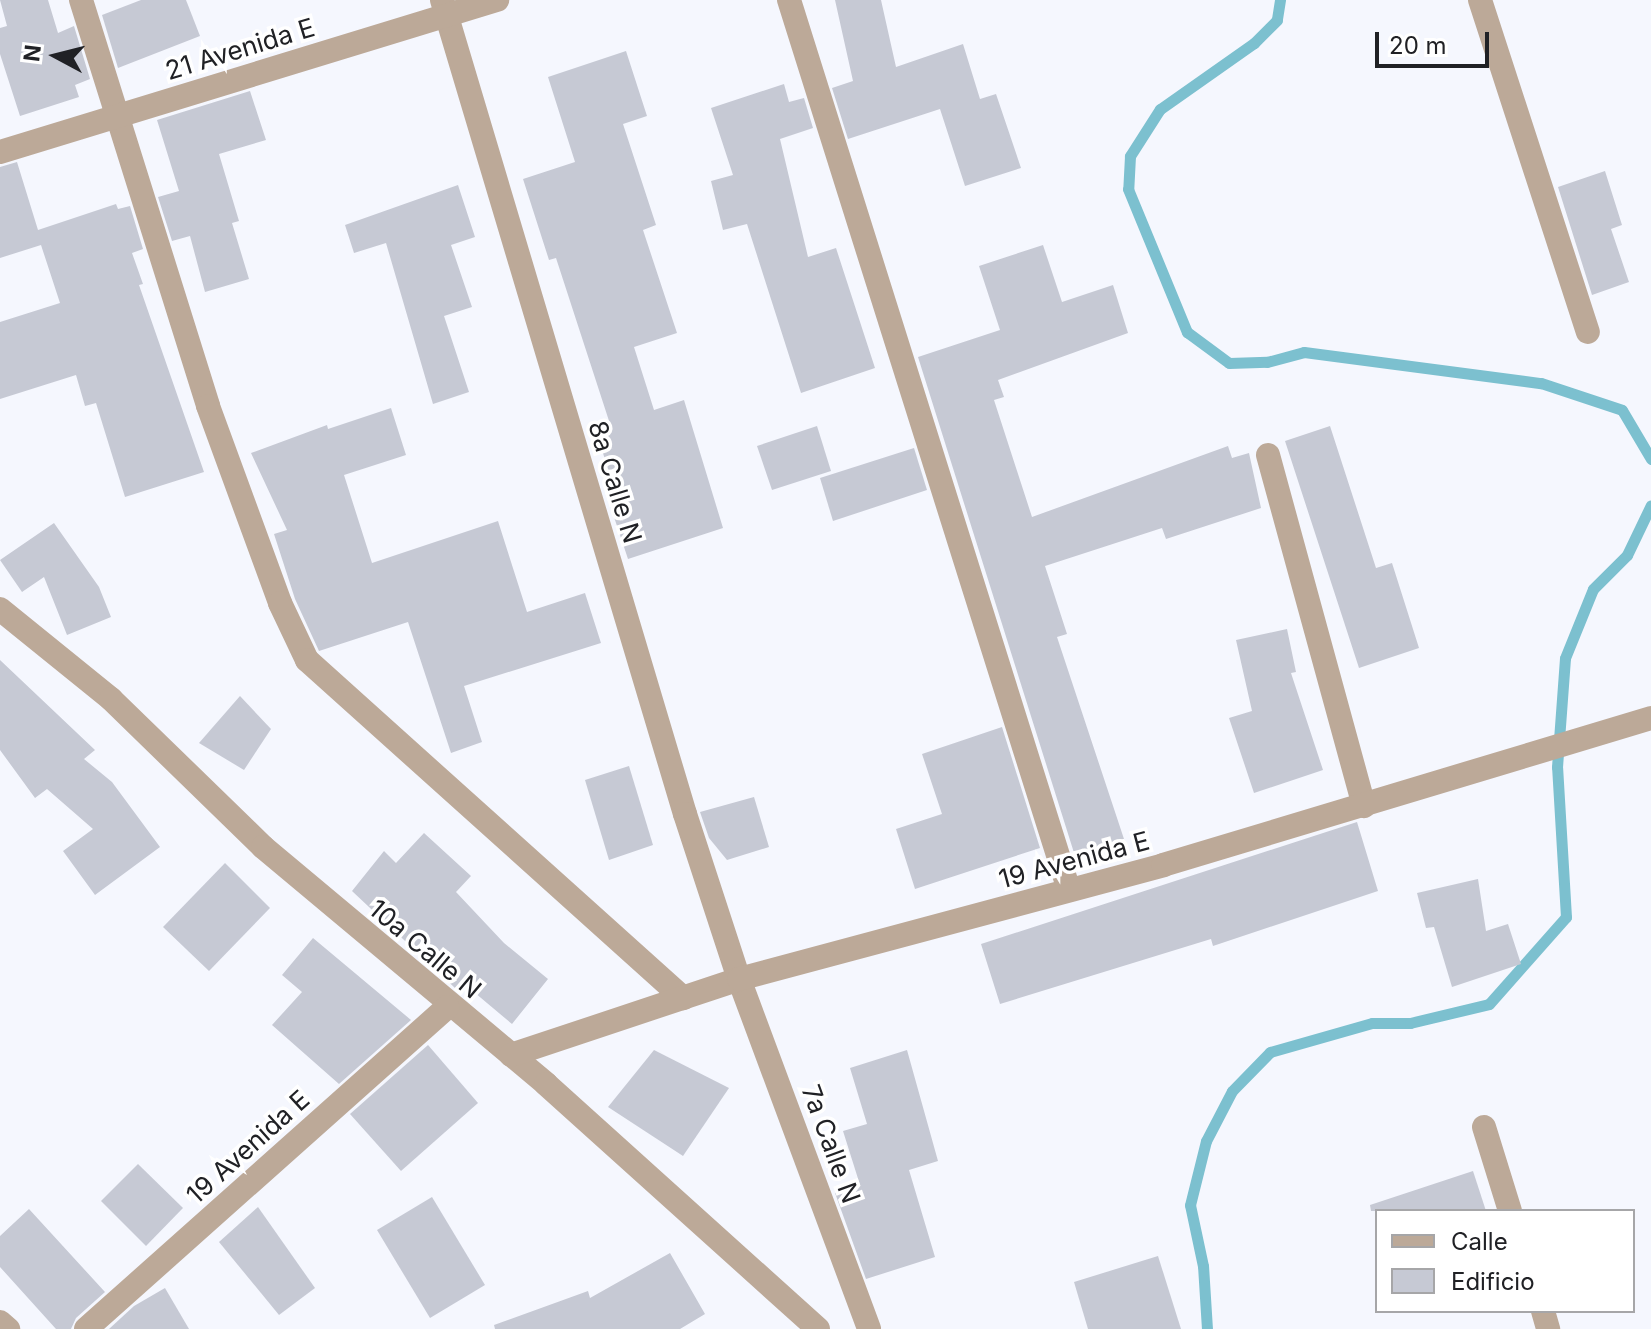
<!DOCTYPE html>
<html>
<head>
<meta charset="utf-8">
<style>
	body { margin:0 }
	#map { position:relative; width:1651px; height:1329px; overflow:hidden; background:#f5f7fe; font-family:Inter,sans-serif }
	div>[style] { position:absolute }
	.stream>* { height:11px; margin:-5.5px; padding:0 5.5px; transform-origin:5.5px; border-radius:5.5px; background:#7cc0cf }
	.building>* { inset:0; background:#c6c9d4 }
	.street>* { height:24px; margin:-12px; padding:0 12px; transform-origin:12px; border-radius:12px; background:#bca998 }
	span { translate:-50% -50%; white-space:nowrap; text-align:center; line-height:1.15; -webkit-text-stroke:7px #fff; paint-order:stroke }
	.street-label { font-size:26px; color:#202125 }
	.legend { position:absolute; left:1375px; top:1209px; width:260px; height:104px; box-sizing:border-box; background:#fff; border:2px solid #a6a6a8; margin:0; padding:10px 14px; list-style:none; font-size:24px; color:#202125 }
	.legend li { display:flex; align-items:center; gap:16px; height:40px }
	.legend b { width:40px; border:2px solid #a6a6a8 }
	.north { position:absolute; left:16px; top:16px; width:80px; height:80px; -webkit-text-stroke:6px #fff; paint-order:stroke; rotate:277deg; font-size:22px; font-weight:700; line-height:32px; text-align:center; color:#202125 }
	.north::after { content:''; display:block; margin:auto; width:28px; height:36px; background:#202125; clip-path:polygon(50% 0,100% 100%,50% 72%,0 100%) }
	.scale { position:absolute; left:1375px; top:32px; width:114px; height:36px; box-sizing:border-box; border:4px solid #202125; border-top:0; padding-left:10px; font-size:24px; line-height:28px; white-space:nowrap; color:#202125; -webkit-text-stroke:6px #fff; paint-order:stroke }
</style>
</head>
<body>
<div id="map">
	<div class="stream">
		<i style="left:1280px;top:0;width:20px;rotate:99deg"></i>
		<i style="left:1277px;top:20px;width:33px;rotate:135deg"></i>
		<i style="left:1254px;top:43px;width:115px;rotate:144.9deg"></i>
		<i style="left:1160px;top:109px;width:56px;rotate:122.6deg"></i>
		<i style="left:1130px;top:156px;width:33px;rotate:93deg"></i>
		<i style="left:1128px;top:189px;width:155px;rotate:67.6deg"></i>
		<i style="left:1187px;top:332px;width:52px;rotate:36.4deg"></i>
		<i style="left:1229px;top:363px;width:38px;rotate:-2deg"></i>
		<i style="left:1267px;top:362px;width:38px;rotate:-15deg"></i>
		<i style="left:1304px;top:352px;width:239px;rotate:7.5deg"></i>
		<i style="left:1541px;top:383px;width:85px;rotate:18.4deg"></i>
		<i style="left:1622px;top:410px;width:57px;rotate:59.4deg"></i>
		<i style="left:1207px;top:1329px;width:63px;rotate:-93.6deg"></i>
		<i style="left:1203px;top:1266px;width:62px;rotate:-102deg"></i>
		<i style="left:1190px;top:1205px;width:66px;rotate:-76deg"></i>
		<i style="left:1206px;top:1141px;width:56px;rotate:-62.5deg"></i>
		<i style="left:1232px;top:1091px;width:54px;rotate:-45.7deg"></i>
		<i style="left:1270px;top:1052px;width:106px;rotate:-15.9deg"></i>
		<i style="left:1372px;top:1023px;width:38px"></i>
		<i style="left:1410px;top:1023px;width:81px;rotate:-13.5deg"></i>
		<i style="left:1489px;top:1004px;width:116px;rotate:-48.5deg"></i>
		<i style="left:1566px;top:917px;width:150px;rotate:-93.4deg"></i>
		<i style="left:1557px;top:767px;width:109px;rotate:-85.8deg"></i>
		<i style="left:1565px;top:658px;width:74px;rotate:-67.9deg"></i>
		<i style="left:1593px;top:589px;width:48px;rotate:-45deg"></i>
		<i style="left:1627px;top:555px;width:55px;rotate:-64.4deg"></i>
	</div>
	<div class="building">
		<i style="clip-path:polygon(0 0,48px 0,58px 33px,74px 26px,90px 79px,75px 85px,79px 97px,20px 116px,0 54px,0 28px,7px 26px)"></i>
		<i style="clip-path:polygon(141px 0,186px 0,200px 36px,118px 68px,102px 15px)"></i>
		<i style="clip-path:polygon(835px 0,881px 0,896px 67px,963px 44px,980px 99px,996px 94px,1021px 168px,965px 186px,940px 109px,848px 139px,832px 88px,853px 81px)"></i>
		<i style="clip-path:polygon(626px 51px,647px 116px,623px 124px,656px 225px,643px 230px,677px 333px,634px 347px,654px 410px,684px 400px,723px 528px,628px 559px,614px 517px,623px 514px,595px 429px,610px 424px,556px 258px,549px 260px,523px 179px,575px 162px,548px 77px)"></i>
		<i style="clip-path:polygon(784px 84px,789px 102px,804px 98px,813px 128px,780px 139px,808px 257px,836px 248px,875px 368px,801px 393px,747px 224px,723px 230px,711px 181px,733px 175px,711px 108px)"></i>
		<i style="clip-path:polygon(250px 91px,266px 140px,219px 154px,239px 221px,232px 223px,249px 279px,205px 292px,190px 236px,172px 241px,158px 197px,179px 191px,157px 120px)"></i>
		<i style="clip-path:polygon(17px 162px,38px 230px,116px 204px,118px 209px,130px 206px,143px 249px,132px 253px,143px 284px,139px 285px,204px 472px,125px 497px,96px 403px,85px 406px,76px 375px,0 399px,0 322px,60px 303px,41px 245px,0 258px,0 167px)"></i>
		<i style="clip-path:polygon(1605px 171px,1622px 225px,1611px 229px,1629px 282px,1592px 295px,1558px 187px)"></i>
		<i style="clip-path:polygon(458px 185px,475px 237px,451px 245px,472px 307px,444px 316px,469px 392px,433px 404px,386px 243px,354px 253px,345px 225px)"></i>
		<i style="clip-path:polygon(1043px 245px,1062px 302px,1113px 285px,1128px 333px,998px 380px,1004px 397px,994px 400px,1032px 517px,1228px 446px,1232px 458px,1249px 453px,1261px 508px,1166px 539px,1162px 528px,1045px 566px,1067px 634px,1057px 637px,1124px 839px,1075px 856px,918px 357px,1000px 330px,979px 266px)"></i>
		<i style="clip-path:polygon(391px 408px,406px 455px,344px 475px,372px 563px,498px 521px,527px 612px,585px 593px,601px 643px,464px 686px,482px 742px,451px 753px,408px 622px,319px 651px,295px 599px,274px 534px,287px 530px,251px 453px,327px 425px,328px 429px)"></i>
		<i style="clip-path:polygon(817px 426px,831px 471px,772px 490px,757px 446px)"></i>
		<i style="clip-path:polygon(1330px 426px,1376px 568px,1392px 563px,1419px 648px,1359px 668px,1285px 441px)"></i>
		<i style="clip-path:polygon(914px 448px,927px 490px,833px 521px,820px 478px)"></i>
		<i style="clip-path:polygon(54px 523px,99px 587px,111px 617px,67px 635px,44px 577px,22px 592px,0 560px)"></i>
		<i style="clip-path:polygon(1287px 629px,1296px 672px,1291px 673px,1323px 770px,1254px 793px,1229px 718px,1252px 711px,1236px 640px)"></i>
		<i style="clip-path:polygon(0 660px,95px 750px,84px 759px,112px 782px,160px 847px,95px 895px,63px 851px,93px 829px,47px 789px,35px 798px,0 750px)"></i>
		<i style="clip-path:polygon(240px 696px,271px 729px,244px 770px,199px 743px)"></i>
		<i style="clip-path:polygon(1002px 727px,1040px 848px,915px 889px,896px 829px,942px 814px,922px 754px)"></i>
		<i style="clip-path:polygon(629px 766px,653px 845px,609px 860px,585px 780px)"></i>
		<i style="clip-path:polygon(754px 797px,769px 847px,727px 860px,709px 838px,700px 812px)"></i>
		<i style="clip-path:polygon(1357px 822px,1378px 891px,1213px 946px,1211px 939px,1000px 1004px,981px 944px)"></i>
		<i style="clip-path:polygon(424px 833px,471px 876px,456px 892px,504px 943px,548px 979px,512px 1024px,462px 982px,455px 988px,352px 891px,384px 851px,396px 863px)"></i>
		<i style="clip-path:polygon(225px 863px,270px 908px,209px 971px,163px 927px)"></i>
		<i style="clip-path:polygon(1478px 879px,1486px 931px,1508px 924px,1521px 964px,1452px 987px,1434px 927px,1426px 928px,1417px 893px)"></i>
		<i style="clip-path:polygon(313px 938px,411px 1020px,339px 1084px,272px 1025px,302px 992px,282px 975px)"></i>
		<i style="clip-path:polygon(428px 1045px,478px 1103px,401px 1171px,350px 1114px)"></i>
		<i style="clip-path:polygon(654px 1050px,729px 1088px,683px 1156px,608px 1107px)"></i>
		<i style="clip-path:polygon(907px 1050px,938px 1161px,909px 1170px,935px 1257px,866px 1279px,835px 1193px,860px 1185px,843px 1131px,867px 1124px,850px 1068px)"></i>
		<i style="clip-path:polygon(138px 1164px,183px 1208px,146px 1246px,101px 1201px)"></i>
		<i style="clip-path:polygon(1473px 1171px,1486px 1211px,1371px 1211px,1370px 1205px)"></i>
		<i style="clip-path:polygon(432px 1197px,485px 1285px,430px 1318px,377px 1230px)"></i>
		<i style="clip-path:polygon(258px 1207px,315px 1288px,279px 1315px,219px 1242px)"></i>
		<i style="clip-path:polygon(29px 1209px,105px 1292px,76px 1318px,71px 1329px,56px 1329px,0 1267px,0 1236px)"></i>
		<i style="clip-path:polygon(670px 1253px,705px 1314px,680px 1329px,495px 1329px,494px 1325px,588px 1291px,590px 1298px)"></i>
		<i style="clip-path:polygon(1158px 1256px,1181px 1329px,1088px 1329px,1074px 1282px)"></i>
		<i style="clip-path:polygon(165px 1288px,189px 1329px,109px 1329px,134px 1306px)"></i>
	</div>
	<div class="street">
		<i style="left:81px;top:0;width:425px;rotate:72.6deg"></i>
		<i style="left:208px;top:406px;width:210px;rotate:69.9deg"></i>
		<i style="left:280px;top:603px;width:63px;rotate:64.7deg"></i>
		<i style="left:307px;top:660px;width:506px;rotate:41.95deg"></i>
		<i style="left:442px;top:0;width:849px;rotate:73.38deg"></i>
		<i style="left:685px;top:814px;width:174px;rotate:71.9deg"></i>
		<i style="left:739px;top:979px;width:373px;rotate:69.6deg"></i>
		<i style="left:789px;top:0;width:933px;rotate:72.54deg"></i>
		<i style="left:1480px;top:0;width:349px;rotate:72deg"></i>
		<i style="left:0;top:152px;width:520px;rotate:-17.01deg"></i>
		<i style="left:1268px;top:455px;width:364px;rotate:74.7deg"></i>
		<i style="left:0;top:609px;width:143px;rotate:39deg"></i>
		<i style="left:111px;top:699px;width:212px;rotate:44.2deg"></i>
		<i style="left:263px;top:847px;width:369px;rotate:39.9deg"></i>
		<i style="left:546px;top:1084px;width:366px;rotate:42deg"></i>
		<i style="left:511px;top:1055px;width:240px;rotate:-18.4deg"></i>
		<i style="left:739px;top:979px;width:439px;rotate:-15deg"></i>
		<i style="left:1163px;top:865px;width:510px;rotate:-16.76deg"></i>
		<i style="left:1484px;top:1127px;width:88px;rotate:72.8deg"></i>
		<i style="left:1543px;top:1311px;width:19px;rotate:74deg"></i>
		<i style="left:0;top:1322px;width:11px;rotate:41deg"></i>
		<i style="left:86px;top:1329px;width:484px;rotate:-41.7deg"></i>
	</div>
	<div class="street-label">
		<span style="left:240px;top:49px;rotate:-17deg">21 Avenida E</span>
		<span style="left:615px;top:482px;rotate:73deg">8a Calle N</span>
		<span style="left:1074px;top:860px;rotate:-15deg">19 Avenida E</span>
		<span style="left:425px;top:949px;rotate:40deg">10a Calle N</span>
		<span style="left:831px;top:1144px;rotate:70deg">7a Calle N</span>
		<span style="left:248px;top:1147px;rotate:-42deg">19 Avenida E</span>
	</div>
	<ul class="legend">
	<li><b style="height:10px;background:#bca998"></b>Calle</li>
	<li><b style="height:22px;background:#c6c9d4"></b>Edificio</li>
	</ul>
	<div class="north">N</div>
	<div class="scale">20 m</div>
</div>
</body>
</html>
